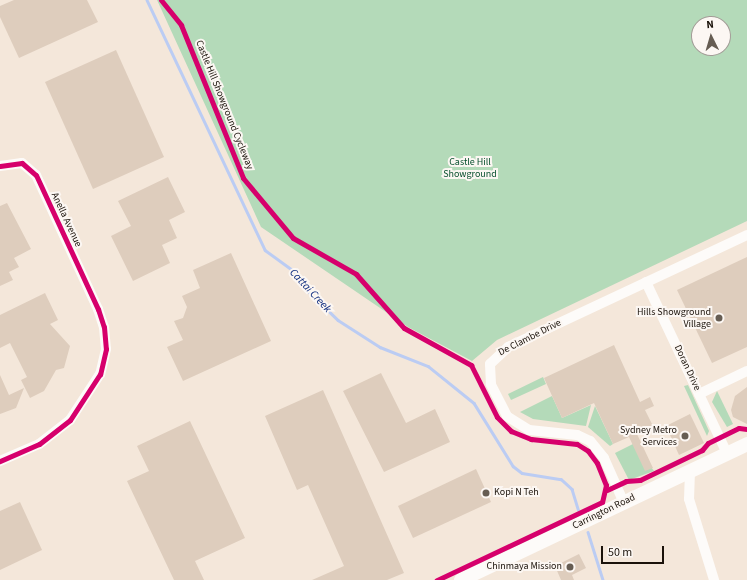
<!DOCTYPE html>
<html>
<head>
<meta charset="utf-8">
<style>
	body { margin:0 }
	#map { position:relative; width:747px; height:580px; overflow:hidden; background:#f4e7da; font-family:"Source Sans 3",sans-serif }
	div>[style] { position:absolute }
	.green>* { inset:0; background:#b4dab9 }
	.stream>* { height:2.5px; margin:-1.25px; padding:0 1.25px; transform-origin:1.25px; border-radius:1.25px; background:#bbccf3 }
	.building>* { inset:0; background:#decdbd }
	.street>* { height:10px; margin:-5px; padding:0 5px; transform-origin:5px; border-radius:5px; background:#fdfbf9 }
	.secondary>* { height:14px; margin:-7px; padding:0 7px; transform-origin:7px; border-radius:7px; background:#fdfbf9 }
	.cycleway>* { height:5px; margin:-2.5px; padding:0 2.5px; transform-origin:2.5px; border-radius:2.5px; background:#d6006c }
	.dots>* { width:11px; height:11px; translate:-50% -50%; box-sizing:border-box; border:2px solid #fcf7f3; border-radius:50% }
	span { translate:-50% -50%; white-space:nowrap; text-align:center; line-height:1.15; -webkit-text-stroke:4px #fcf7f3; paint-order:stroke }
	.street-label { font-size:10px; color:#1a120a }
	.park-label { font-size:10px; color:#08502e }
	.poi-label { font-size:10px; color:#1a120a }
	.right { translate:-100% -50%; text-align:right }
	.left { translate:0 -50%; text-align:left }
	.water-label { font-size:11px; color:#0a297d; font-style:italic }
	.north { position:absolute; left:691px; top:16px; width:40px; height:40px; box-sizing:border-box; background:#fcf7f3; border:1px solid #a29b96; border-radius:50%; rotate:355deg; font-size:11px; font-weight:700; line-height:16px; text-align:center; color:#1a120a }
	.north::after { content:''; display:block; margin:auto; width:14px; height:18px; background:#665d53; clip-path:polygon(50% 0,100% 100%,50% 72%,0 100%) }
	.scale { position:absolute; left:601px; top:546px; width:63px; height:18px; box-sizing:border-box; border:2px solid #1a120a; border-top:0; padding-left:5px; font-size:12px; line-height:14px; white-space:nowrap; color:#1a120a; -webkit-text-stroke:3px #fcf7f3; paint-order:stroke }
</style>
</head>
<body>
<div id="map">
	<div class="green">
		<i style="clip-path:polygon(evenodd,157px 0,747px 0,747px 221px,497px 340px,472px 361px,408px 327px,261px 227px,157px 0,699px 24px,723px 24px,723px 48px,699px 48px,699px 24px)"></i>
		<i style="clip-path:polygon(543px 377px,546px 384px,511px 400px,508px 394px)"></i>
		<i style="clip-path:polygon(688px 385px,709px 431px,707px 436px,684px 386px)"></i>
		<i style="clip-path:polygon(717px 391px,733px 424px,727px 427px,712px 402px)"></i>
		<i style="clip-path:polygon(552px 396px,562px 418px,591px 405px,586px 426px,533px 419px,520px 412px)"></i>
		<i style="clip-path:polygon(595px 406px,613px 444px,610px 446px,588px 427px)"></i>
		<i style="clip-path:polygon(633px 444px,654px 471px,629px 480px,615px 453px)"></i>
	</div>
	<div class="stream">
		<i style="left:147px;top:0;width:276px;rotate:64.7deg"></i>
		<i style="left:265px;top:250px;width:34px;rotate:36deg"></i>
		<i style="left:293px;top:270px;width:24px;rotate:55deg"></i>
		<i style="left:307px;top:290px;width:43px;rotate:44.1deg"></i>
		<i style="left:338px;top:320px;width:50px;rotate:32.7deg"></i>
		<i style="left:380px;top:347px;width:52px;rotate:21.6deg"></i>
		<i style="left:428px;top:366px;width:59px;rotate:38.8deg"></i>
		<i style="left:474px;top:403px;width:74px;rotate:58.2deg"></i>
		<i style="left:513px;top:466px;width:11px;rotate:38deg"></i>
		<i style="left:522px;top:473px;width:39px;rotate:9deg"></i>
		<i style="left:561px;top:479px;width:15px;rotate:42deg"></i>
		<i style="left:572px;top:489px;width:21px;rotate:73deg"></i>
		<i style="left:588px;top:532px;width:50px;rotate:72.6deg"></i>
	</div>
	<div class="building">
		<i style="clip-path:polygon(14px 0,87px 0,98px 22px,19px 58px,0 17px,0 6px)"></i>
		<i style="clip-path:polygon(116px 50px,164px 157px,93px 189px,45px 82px)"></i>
		<i style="clip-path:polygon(168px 177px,185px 212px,169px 220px,177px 238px,162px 245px,170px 263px,133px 281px,111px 236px,131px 226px,118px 201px)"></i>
		<i style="clip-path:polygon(7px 203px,31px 249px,14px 258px,19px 267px,9px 272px,13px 280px,0 286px,0 206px)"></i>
		<i style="clip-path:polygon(231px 253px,271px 341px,183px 381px,167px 347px,183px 340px,174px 321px,183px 318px,187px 307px,182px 296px,200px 288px,193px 270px)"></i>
		<i style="clip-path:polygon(747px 257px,747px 347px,712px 363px,677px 290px)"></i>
		<i style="clip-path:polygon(45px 293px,58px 320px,50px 324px,70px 346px,64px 368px,56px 370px,44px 391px,30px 398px,21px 380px,27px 377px,10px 343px,0 348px,0 315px)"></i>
		<i style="clip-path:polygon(614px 345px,640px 402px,650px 397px,654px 406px,645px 410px,653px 426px,637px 434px,653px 468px,645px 471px,629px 437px,613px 444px,594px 403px,562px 418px,544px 378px)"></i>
		<i style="clip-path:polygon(381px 373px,406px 423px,435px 409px,450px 442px,384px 472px,343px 391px)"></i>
		<i style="clip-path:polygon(0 375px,9px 395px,24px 388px,16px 408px,0 414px)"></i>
		<i style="clip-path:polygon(747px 387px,747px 424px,733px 417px,731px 410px,735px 396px)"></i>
		<i style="clip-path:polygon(323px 390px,404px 573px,387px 580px,312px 580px,344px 566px,308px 485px,297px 490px,265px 416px)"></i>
		<i style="clip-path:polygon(690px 414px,704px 443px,679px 455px,666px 426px)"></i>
		<i style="clip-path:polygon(190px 421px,245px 538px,195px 561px,204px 580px,174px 580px,127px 481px,149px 471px,137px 446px)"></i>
		<i style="clip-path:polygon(476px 469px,491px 502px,413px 538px,398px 506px)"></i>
		<i style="clip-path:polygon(20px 502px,42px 550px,0 570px,0 511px)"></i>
		<i style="clip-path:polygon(579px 554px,586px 568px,572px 575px,574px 580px,561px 580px,555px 566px)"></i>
	</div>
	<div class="street">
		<i style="left:0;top:166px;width:22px;rotate:-8deg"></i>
		<i style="left:22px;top:163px;width:18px;rotate:41deg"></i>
		<i style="left:36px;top:175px;width:148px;rotate:65.2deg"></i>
		<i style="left:98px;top:309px;width:19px;rotate:72deg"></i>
		<i style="left:104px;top:327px;width:22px;rotate:85deg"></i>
		<i style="left:106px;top:349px;width:26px;rotate:103deg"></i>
		<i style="left:100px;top:374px;width:55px;rotate:123.1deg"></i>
		<i style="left:70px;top:420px;width:39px;rotate:142deg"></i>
		<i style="left:39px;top:444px;width:43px;rotate:156.4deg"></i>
		<i style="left:646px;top:282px;width:189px;rotate:64.7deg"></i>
		<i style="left:699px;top:394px;width:53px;rotate:-25.6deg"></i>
		<i style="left:690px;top:471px;width:28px;rotate:92deg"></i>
		<i style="left:689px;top:499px;width:85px;rotate:72.8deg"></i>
		<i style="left:624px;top:503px;width:49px;rotate:-114deg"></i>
		<i style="left:604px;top:458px;width:22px;rotate:-129deg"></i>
		<i style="left:590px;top:441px;width:14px;rotate:-155deg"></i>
		<i style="left:577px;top:435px;width:48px;rotate:-174.1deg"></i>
		<i style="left:529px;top:430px;width:26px;rotate:-148deg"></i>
		<i style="left:507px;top:416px;width:36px;rotate:-117deg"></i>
		<i style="left:491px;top:384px;width:20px;rotate:-93deg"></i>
		<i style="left:490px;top:364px;width:25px;rotate:-43deg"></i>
		<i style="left:508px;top:347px;width:264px;rotate:-25.1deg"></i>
	</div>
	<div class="secondary">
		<i style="left:461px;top:580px;width:317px;rotate:-25.4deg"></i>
	</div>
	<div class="cycleway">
		<i style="left:161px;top:0;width:32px;rotate:51deg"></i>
		<i style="left:181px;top:25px;width:165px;rotate:67.9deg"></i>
		<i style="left:243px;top:178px;width:78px;rotate:50.2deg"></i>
		<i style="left:293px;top:238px;width:73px;rotate:29.7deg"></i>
		<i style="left:356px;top:274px;width:72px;rotate:48.4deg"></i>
		<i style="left:404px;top:328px;width:77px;rotate:28.9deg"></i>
		<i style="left:471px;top:365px;width:58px;rotate:63.4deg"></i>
		<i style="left:497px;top:417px;width:20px;rotate:45deg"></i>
		<i style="left:511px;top:431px;width:22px;rotate:22deg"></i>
		<i style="left:531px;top:439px;width:46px;rotate:6.2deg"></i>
		<i style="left:577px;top:444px;width:13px;rotate:32deg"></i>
		<i style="left:588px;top:451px;width:15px;rotate:53deg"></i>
		<i style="left:597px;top:463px;width:24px;rotate:68deg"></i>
		<i style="left:606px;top:485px;width:17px;rotate:103deg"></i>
		<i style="left:602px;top:502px;width:183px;rotate:154.7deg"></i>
		<i style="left:0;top:166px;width:22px;rotate:-8deg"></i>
		<i style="left:22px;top:163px;width:18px;rotate:41deg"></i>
		<i style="left:36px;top:175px;width:148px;rotate:65.2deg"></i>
		<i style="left:98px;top:309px;width:19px;rotate:72deg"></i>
		<i style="left:104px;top:327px;width:22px;rotate:85deg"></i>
		<i style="left:106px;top:349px;width:26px;rotate:103deg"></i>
		<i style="left:100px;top:374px;width:55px;rotate:123.1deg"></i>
		<i style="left:70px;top:420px;width:39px;rotate:142deg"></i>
		<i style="left:39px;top:444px;width:43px;rotate:156.4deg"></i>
		<i style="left:607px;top:490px;width:21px;rotate:-25deg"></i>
		<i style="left:626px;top:481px;width:14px;rotate:-4deg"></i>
		<i style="left:640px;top:480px;width:69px;rotate:-25.8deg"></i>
		<i style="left:702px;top:450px;width:9px;rotate:-49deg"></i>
		<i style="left:708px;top:443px;width:34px;rotate:-26deg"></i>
		<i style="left:739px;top:428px;width:8px;rotate:7deg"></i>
	</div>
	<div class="dots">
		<i style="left:719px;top:318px;background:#665d53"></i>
		<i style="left:685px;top:436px;background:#665d53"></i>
		<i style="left:486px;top:493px;background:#665d53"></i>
		<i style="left:570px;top:567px;background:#665d53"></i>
	</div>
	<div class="street-label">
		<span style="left:224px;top:105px;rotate:68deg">Castle Hill Showground Cycleway</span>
		<span style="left:66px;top:220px;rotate:65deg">Anella Avenue</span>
		<span style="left:530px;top:338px;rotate:-27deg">De Clambe Drive</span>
		<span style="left:687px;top:368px;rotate:65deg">Doran Drive</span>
		<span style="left:604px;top:512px;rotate:-26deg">Carrington Road</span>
	</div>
	<div class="park-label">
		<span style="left:470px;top:168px">Castle Hill<br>Showground</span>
	</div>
	<div class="poi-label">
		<span class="right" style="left:711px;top:318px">Hills Showground<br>Village</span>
		<span class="right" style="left:677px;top:436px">Sydney Metro<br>Services</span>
		<span class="left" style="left:494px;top:493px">Kopi N Teh</span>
		<span class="right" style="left:562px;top:567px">Chinmaya Mission</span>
	</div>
	<div class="water-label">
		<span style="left:310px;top:291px;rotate:47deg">Cattai Creek</span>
	</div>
	<div class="north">N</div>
	<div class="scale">50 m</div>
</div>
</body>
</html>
